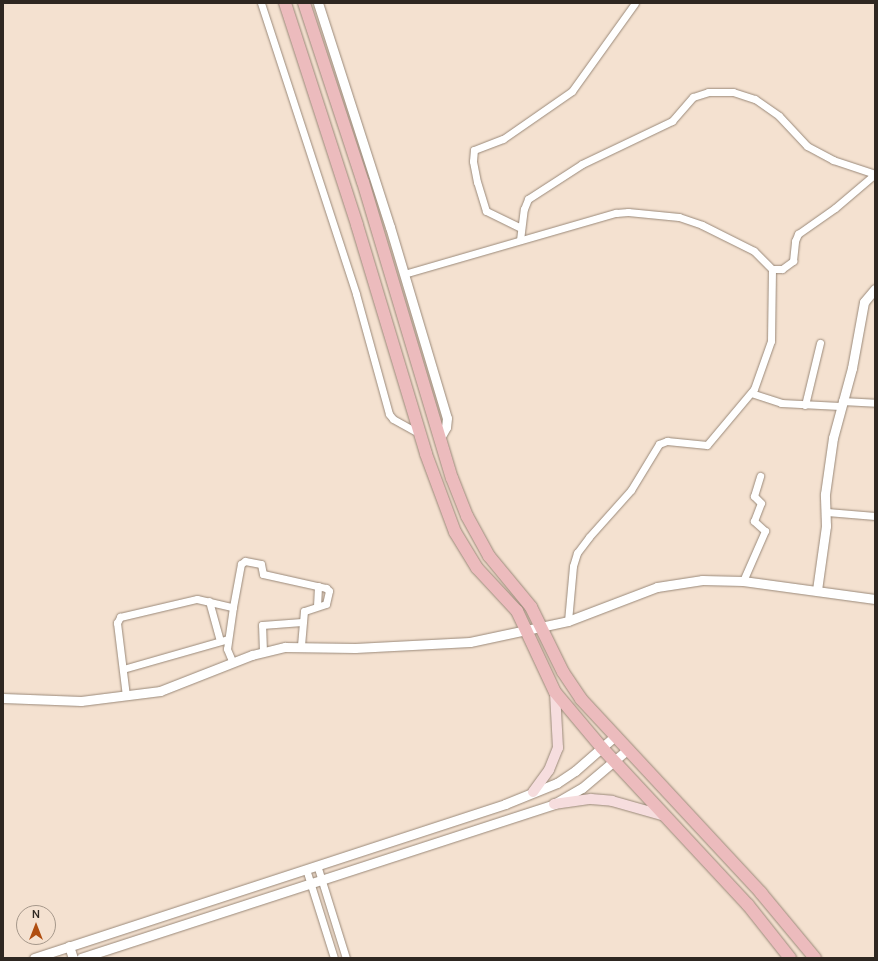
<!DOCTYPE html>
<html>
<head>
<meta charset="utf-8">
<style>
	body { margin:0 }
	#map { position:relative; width:878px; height:961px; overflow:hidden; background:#f4e1d0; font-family:Manrope,sans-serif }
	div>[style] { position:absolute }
	.roads { filter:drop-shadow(0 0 1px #9a8979) drop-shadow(0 0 1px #9a8979) }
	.minor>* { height:7px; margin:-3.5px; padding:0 3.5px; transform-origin:3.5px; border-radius:3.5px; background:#fff }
	.tertiary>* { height:9px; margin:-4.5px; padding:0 4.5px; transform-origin:4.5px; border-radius:4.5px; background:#fff }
	.secondary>* { height:10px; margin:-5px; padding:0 5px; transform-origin:5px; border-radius:5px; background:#f6ddde }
	.primary>* { height:12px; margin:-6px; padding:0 6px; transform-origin:6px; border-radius:6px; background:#ecbbbd }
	span { translate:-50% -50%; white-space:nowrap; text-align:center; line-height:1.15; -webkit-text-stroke:3px #f4e1d0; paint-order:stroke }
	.frame { position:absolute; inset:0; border:4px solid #2e2721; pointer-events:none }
	.north { position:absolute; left:16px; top:905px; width:40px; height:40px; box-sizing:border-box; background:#f4e1d0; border:1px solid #a5978a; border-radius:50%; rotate:0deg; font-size:11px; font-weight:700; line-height:16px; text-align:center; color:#2e2721 }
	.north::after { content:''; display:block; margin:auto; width:14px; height:18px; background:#b04e10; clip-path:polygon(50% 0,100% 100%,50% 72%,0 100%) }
</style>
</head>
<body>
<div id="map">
	<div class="roads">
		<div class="minor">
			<i style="left:261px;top:3px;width:306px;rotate:71.9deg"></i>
			<i style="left:356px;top:294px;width:124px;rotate:74.6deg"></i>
			<i style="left:389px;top:414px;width:6px;rotate:51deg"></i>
			<i style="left:393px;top:419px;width:31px;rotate:29deg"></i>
			<i style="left:521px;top:228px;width:39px;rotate:-154deg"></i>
			<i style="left:486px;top:211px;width:30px;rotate:-107deg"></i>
			<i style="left:477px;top:182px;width:21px;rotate:-101deg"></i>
			<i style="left:473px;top:161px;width:11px;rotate:-85deg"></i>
			<i style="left:474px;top:150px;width:31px;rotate:-21deg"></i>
			<i style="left:503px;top:139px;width:84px;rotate:-34.8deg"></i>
			<i style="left:572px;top:91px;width:108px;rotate:-54.4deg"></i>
			<i style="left:520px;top:240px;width:31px;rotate:-83deg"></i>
			<i style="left:524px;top:209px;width:11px;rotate:-68deg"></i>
			<i style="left:528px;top:199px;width:64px;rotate:-32.9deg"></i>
			<i style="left:582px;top:164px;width:100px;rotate:-25.5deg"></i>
			<i style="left:672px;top:121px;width:32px;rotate:-49deg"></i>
			<i style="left:693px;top:97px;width:16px;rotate:-18deg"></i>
			<i style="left:708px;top:92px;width:25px"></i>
			<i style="left:733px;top:92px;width:23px;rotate:18deg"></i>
			<i style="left:755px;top:99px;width:29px;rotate:35deg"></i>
			<i style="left:779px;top:116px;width:41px;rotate:47deg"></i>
			<i style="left:807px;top:146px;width:30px;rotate:28deg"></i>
			<i style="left:833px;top:160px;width:44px;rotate:18.4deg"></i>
			<i style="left:404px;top:274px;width:221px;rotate:-16.1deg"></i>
			<i style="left:616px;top:213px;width:12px;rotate:-5deg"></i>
			<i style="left:628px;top:212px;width:51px;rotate:5.6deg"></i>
			<i style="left:679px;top:217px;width:24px;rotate:19deg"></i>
			<i style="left:702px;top:225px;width:58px;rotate:26.6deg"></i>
			<i style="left:754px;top:251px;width:25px;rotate:45deg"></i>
			<i style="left:772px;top:269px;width:10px"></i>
			<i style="left:782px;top:269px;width:14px;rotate:-36deg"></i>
			<i style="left:793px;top:261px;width:20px;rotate:-84deg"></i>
			<i style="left:795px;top:241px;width:8px;rotate:-67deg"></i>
			<i style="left:798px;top:234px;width:45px;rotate:-35.1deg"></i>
			<i style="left:835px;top:208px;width:52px;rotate:-40.4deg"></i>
			<i style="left:751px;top:393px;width:32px;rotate:18deg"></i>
			<i style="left:781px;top:403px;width:59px;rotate:2.9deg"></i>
			<i style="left:842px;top:401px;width:33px;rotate:3deg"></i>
			<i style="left:805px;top:405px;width:64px;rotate:-76.4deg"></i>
			<i style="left:827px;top:512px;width:48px;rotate:4.8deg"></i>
			<i style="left:743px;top:581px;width:55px;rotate:-66.3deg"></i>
			<i style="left:765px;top:531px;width:15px;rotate:-138deg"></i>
			<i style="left:754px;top:521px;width:19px;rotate:-69deg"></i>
			<i style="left:761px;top:503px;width:10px;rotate:-135deg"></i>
			<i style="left:754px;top:496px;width:21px;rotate:-73deg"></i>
			<i style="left:209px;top:601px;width:41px;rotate:74.6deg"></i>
			<i style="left:317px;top:606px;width:20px;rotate:-87deg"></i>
			<i style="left:233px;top:607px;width:44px;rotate:-79.5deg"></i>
			<i style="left:241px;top:564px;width:5px;rotate:-37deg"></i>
			<i style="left:245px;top:561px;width:16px;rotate:11deg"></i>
			<i style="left:261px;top:564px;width:10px;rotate:79deg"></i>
			<i style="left:263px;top:574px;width:65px;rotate:12.5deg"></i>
			<i style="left:326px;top:588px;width:4px;rotate:45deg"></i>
			<i style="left:329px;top:591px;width:13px;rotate:103deg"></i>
			<i style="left:326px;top:604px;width:23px;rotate:162deg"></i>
			<i style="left:304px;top:611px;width:36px;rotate:95deg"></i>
			<i style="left:568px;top:621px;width:55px;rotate:-84.8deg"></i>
			<i style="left:573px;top:566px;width:14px;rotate:-73deg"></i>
			<i style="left:577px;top:553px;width:20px;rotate:-53deg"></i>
			<i style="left:589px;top:537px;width:63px;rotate:-48.2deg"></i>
			<i style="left:631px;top:490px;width:54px;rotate:-58.7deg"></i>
			<i style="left:659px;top:444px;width:9px;rotate:-21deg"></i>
			<i style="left:667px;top:441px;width:40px;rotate:5.7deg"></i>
			<i style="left:707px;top:445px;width:73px;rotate:-50deg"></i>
			<i style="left:754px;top:389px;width:51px;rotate:-70.5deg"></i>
			<i style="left:771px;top:341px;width:72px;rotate:-89.2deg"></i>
			<i style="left:263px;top:652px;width:27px;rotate:-92deg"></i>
			<i style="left:262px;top:625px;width:40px;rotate:-4.3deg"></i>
			<i style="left:123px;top:669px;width:109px;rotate:-15.9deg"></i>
			<i style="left:126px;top:696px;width:74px;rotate:-97deg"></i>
			<i style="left:117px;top:623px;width:7px;rotate:-63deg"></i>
			<i style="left:120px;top:617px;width:79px;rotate:-13.2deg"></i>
			<i style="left:197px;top:599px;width:37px;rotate:13deg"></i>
			<i style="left:233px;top:607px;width:42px;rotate:98.1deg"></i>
			<i style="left:227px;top:649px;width:15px;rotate:67deg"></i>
			<i style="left:317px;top:865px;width:97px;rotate:72.7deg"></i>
			<i style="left:306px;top:869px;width:93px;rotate:72.5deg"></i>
		</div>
		<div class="tertiary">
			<i style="left:318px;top:3px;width:235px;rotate:72.2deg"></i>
			<i style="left:390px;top:227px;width:199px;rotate:73.4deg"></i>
			<i style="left:447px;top:418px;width:9px;rotate:96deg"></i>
			<i style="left:446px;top:427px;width:13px;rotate:119deg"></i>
			<i style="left:817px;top:590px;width:65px;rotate:-82deg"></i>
			<i style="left:826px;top:526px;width:32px;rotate:-92deg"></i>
			<i style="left:825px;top:494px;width:57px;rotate:-81.9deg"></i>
			<i style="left:833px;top:438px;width:73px;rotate:-74.8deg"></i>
			<i style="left:852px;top:368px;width:67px;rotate:-79.7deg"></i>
			<i style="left:864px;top:302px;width:17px;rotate:-50deg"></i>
			<i style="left:3px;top:698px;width:78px;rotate:2.2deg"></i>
			<i style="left:81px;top:701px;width:80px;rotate:-7.2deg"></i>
			<i style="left:160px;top:691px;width:99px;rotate:-21.4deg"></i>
			<i style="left:252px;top:655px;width:34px;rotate:-14deg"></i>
			<i style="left:285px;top:647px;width:70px;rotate:0.8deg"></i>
			<i style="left:355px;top:648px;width:115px;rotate:-3deg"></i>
			<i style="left:470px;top:642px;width:100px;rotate:-12.1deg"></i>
			<i style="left:568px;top:621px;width:95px;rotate:-20.9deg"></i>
			<i style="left:657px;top:587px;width:46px;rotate:-8.8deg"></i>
			<i style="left:702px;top:580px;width:41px;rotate:1.4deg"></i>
			<i style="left:743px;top:581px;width:133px;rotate:7.8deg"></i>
			<i style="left:69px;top:946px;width:13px;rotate:72deg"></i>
			<i style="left:34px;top:958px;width:496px;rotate:-18.1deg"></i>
			<i style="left:505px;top:804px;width:56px;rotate:-22deg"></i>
			<i style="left:557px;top:783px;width:22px;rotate:-34deg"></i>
			<i style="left:575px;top:771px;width:53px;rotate:-41.2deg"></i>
			<i style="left:81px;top:958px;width:497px;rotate:-18deg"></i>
			<i style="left:554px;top:804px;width:32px;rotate:-30deg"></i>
			<i style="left:582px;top:788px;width:59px;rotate:-40.2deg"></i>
		</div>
		<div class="secondary">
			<i style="left:533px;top:792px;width:27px;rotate:-54deg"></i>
			<i style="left:549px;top:770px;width:24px;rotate:-68deg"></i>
			<i style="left:558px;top:748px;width:56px;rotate:-93.1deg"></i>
			<i style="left:554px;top:804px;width:37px;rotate:-8deg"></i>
			<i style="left:591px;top:799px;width:21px;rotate:5deg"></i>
			<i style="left:612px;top:801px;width:55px;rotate:15.8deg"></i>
		</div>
		<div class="primary">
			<i style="left:285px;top:3px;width:233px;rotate:72deg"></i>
			<i style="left:357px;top:225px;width:239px;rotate:73.2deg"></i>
			<i style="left:426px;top:454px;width:83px;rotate:69.6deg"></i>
			<i style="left:455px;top:532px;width:42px;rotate:58.6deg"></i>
			<i style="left:477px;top:568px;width:59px;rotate:47.1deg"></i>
			<i style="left:517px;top:611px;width:89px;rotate:64.9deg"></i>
			<i style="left:555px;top:692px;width:73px;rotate:50deg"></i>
			<i style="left:602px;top:748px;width:214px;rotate:47.1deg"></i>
			<i style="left:748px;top:905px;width:68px;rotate:51.6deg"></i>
			<i style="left:304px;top:3px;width:188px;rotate:71.8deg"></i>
			<i style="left:363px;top:182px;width:309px;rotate:73.3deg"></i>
			<i style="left:452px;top:478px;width:41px;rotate:68.5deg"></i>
			<i style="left:467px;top:516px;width:46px;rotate:61.2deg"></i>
			<i style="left:489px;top:556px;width:66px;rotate:50.5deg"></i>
			<i style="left:531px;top:607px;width:72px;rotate:63.8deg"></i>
			<i style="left:563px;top:672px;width:32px;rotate:56deg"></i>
			<i style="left:581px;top:699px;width:265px;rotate:47.1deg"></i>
			<i style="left:761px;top:893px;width:85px;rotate:50.3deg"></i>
		</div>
	</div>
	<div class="frame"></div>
	<div class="north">N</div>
</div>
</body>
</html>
